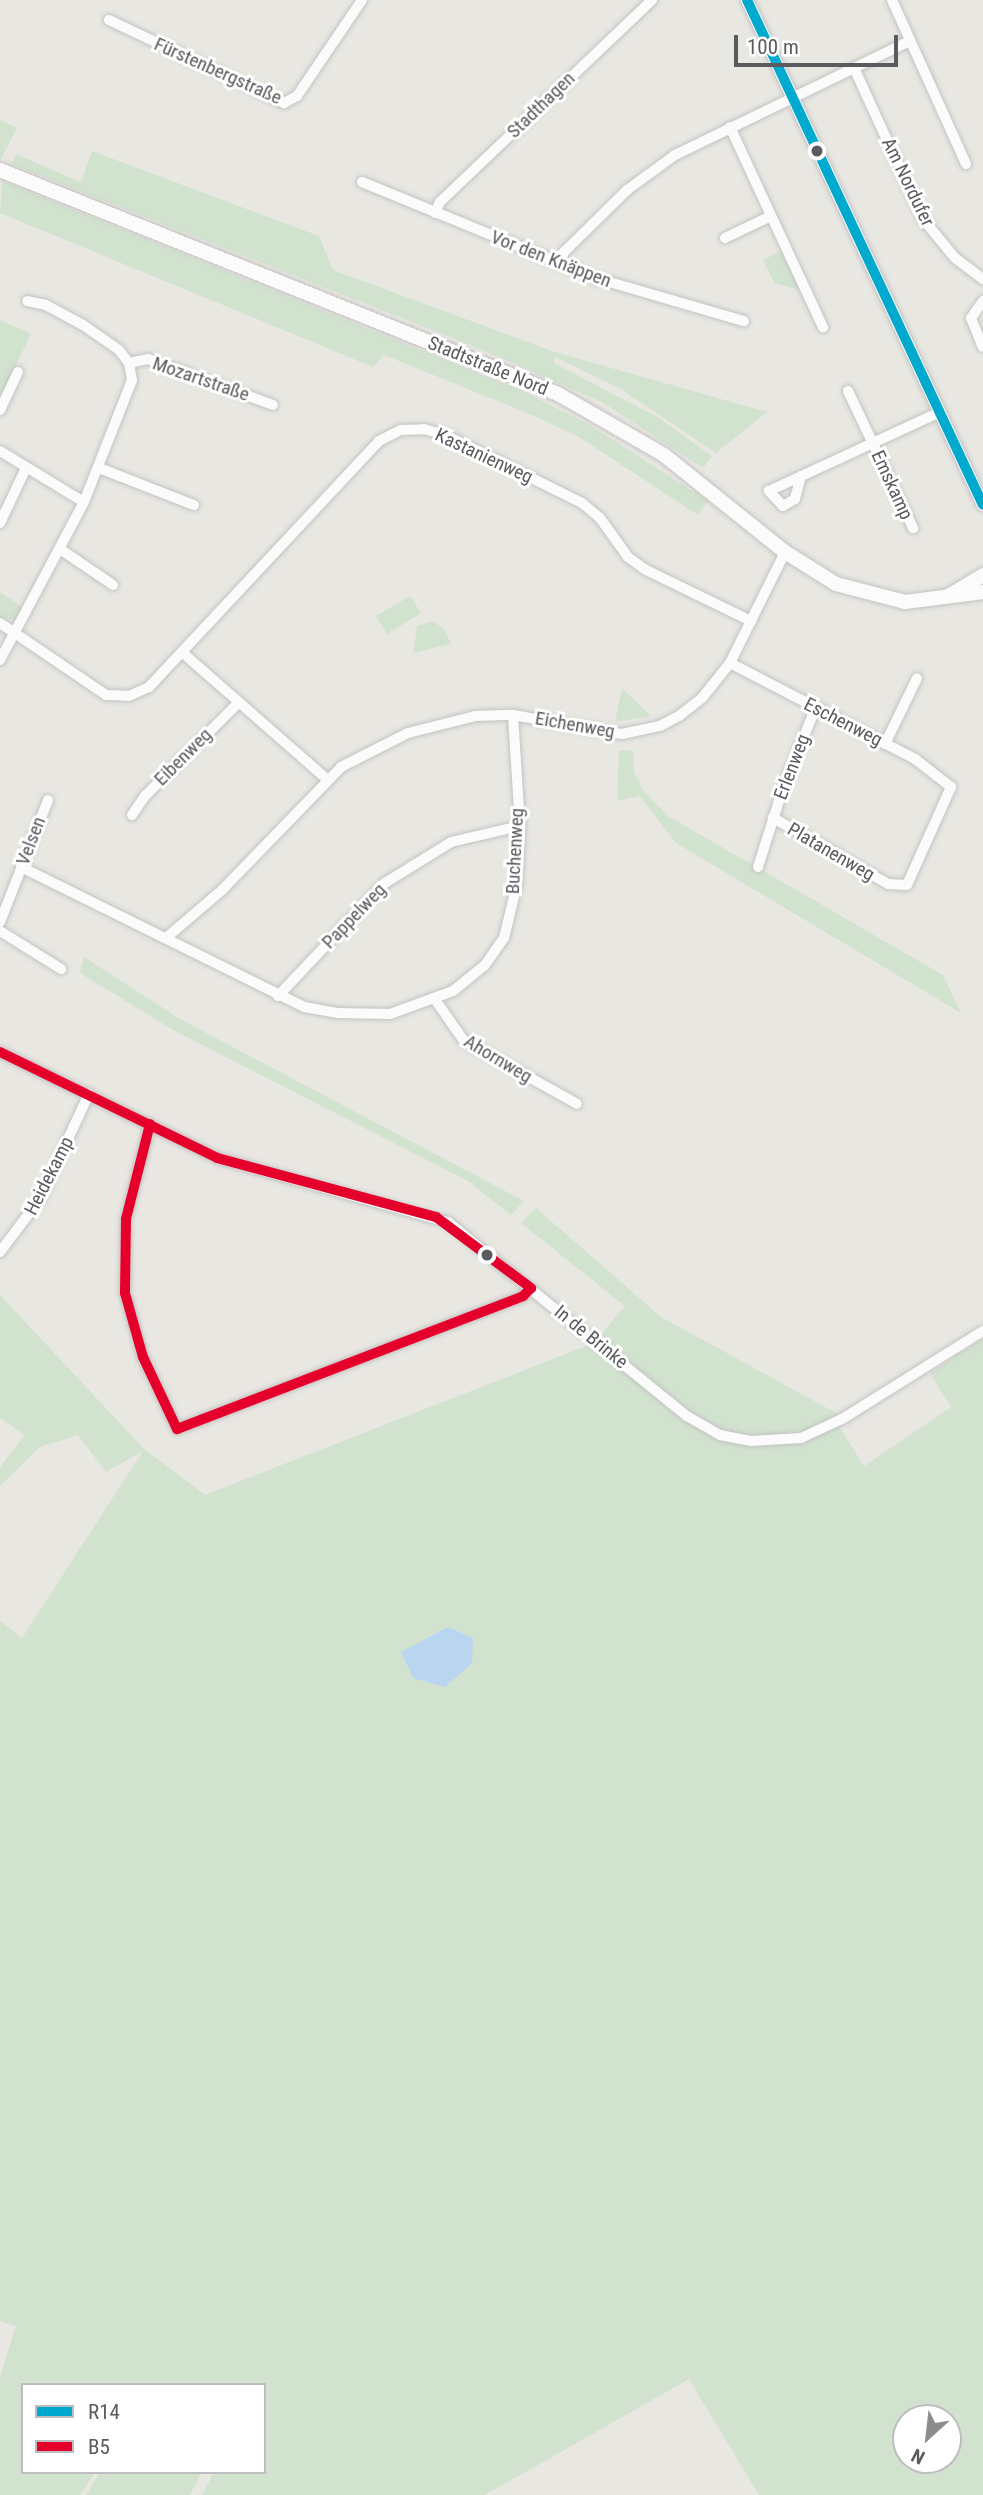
<!DOCTYPE html>
<html>
<head>
<meta charset="utf-8">
<style>
	body { margin:0 }
	#map { position:relative; width:983px; height:2495px; overflow:hidden; background:#e8e7e2; font-family:"Roboto Condensed",sans-serif }
	div>[style] { position:absolute }
	.green>* { inset:0; background:#d1e3cf }
	.water>* { inset:0; background:#b9d5ef }
	.roads { filter:drop-shadow(0 0 2px #c4c3c3) drop-shadow(0 0 2px #c4c3c3) }
	.minor>* { height:10px; margin:-5px; padding:0 5px; transform-origin:5px; border-radius:5px; background:#fcfbfb }
	.tertiary>* { height:12px; margin:-6px; padding:0 6px; transform-origin:6px; border-radius:6px; background:#fcfbfb }
	.secondary>* { height:14px; margin:-7px; padding:0 7px; transform-origin:7px; border-radius:7px; background:#fcfbfb }
	.bus-1>* { height:10px; margin:-5px; padding:0 5px; transform-origin:5px; border-radius:5px; background:#00a9ce }
	.bus-2>* { height:10px; margin:-5px; padding:0 5px; transform-origin:5px; border-radius:5px; background:#e4002b }
	.dots>* { width:19px; height:19px; translate:-50% -50%; box-sizing:border-box; border:4px solid #fff; border-radius:50% }
	span { translate:-50% -50%; white-space:nowrap; text-align:center; line-height:1.15; -webkit-text-stroke:6px #fff; paint-order:stroke }
	.street-label { font-size:19px; color:#595b5f }
	.legend { position:absolute; left:21px; top:2383px; width:245px; height:91px; box-sizing:border-box; background:#fff; border:2px solid #bdbdbf; margin:0; padding:9px 12px; list-style:none; font-size:21px; color:#595b5f }
	.legend li { display:flex; align-items:center; gap:14px; height:35px }
	.legend b { width:35px; border:2px solid #bdbdbf }
	.north { position:absolute; left:892px; top:2404px; width:70px; height:70px; box-sizing:border-box; background:#fff; border:2px solid #bdbdbf; border-radius:50%; rotate:207deg; font-size:19px; font-weight:700; line-height:28px; text-align:center; color:#595b5f }
	.north::after { content:''; display:block; margin:auto; width:24px; height:32px; background:#8b8c8d; clip-path:polygon(50% 0,100% 100%,50% 72%,0 100%) }
	.scale { position:absolute; left:734px; top:35px; width:164px; height:32px; box-sizing:border-box; border:4px solid #595b5f; border-top:0; padding-left:9px; font-size:21px; line-height:24px; white-space:nowrap; color:#595b5f; -webkit-text-stroke:5px #fff; paint-order:stroke }
</style>
</head>
<body>
<div id="map">
	<div class="green">
		<i style="clip-path:polygon(0 120px,17px 128px,0 161px)"></i>
		<i style="clip-path:polygon(92px 151px,319px 236px,333px 270px,555px 352px,767px 412px,716px 453px,621px 389px,555px 357px,554px 363px,659px 418px,712px 456px,703px 468px,602px 402px,478px 348px,11px 164px,16px 154px,81px 182px)"></i>
		<i style="clip-path:polygon(2px 181px,522px 391px,588px 424px,708px 501px,698px 515px,579px 437px,530px 414px,384px 355px,373px 367px,0 213px)"></i>
		<i style="clip-path:polygon(782px 251px,800px 290px,774px 283px,763px 260px)"></i>
		<i style="clip-path:polygon(0 320px,31px 334px,0 398px)"></i>
		<i style="clip-path:polygon(0 592px,22px 607px,16px 620px,0 618px)"></i>
		<i style="clip-path:polygon(410px 596px,421px 613px,387px 634px,376px 616px)"></i>
		<i style="clip-path:polygon(433px 621px,444px 629px,451px 644px,413px 653px,417px 626px)"></i>
		<i style="clip-path:polygon(622px 688px,651px 716px,615px 722px)"></i>
		<i style="clip-path:polygon(633px 750px,634px 772px,643px 790px,668px 816px,943px 975px,961px 1013px,676px 843px,640px 796px,617px 801px,619px 751px)"></i>
		<i style="clip-path:polygon(84px 957px,180px 1019px,524px 1201px,511px 1215px,468px 1181px,175px 1031px,80px 973px)"></i>
		<i style="clip-path:polygon(evenodd,536px 1208px,661px 1317px,838px 1414px,839px 1426px,864px 1466px,951px 1407px,930px 1373px,983px 1339px,983px 2495px,759px 2495px,689px 2379px,485px 2495px,202px 2495px,214px 2472px,264px 2472px,264px 2385px,23px 2385px,23px 2472px,95px 2472px,80px 2495px,0 2495px,0 2377px,16px 2326px,0 2321px,0 1621px,22px 1638px,143px 1451px,106px 1472px,78px 1435px,40px 1447px,0 1486px,0 1467px,25px 1435px,0 1418px,0 1295px,144px 1449px,205px 1495px,594px 1343px,625px 1306px,521px 1223px,536px 1208px,906px 2418px,948px 2418px,948px 2460px,906px 2460px,906px 2418px)"></i>
		<i style="clip-path:polygon(100px 2472px,202px 2472px,190px 2495px,86px 2495px)"></i>
	</div>
	<div class="water">
		<i style="clip-path:polygon(448px 1627px,473px 1638px,472px 1663px,445px 1687px,413px 1678px,401px 1652px)"></i>
	</div>
	<div class="roads">
		<div class="minor">
			<i style="left:892px;top:0;width:180px;rotate:65.7deg"></i>
			<i style="left:109px;top:20px;width:194px;rotate:25.4deg"></i>
			<i style="left:284px;top:103px;width:15px;rotate:-28deg"></i>
			<i style="left:297px;top:96px;width:116px;rotate:-55.9deg"></i>
			<i style="left:854px;top:68px;width:166px;rotate:65.4deg"></i>
			<i style="left:923px;top:219px;width:50px;rotate:50.6deg"></i>
			<i style="left:955px;top:258px;width:35px;rotate:37deg"></i>
			<i style="left:730px;top:127px;width:221px;rotate:65.1deg"></i>
			<i style="left:362px;top:182px;width:256px;rotate:22.3deg"></i>
			<i style="left:599px;top:279px;width:151px;rotate:16.2deg"></i>
			<i style="left:435px;top:213px;width:12px;rotate:-66deg"></i>
			<i style="left:440px;top:202px;width:293px;rotate:-43.6deg"></i>
			<i style="left:725px;top:238px;width:51px;rotate:-25.6deg"></i>
			<i style="left:560px;top:264px;width:13px;rotate:-72deg"></i>
			<i style="left:564px;top:252px;width:88px;rotate:-44.5deg"></i>
			<i style="left:627px;top:190px;width:59px;rotate:-36.1deg"></i>
			<i style="left:675px;top:155px;width:261px;rotate:-25.9deg"></i>
			<i style="left:983px;top:301px;width:21px;rotate:125deg"></i>
			<i style="left:971px;top:318px;width:31px;rotate:68deg"></i>
			<i style="left:129px;top:363px;width:19px;rotate:-12deg"></i>
			<i style="left:148px;top:359px;width:133px;rotate:20.2deg"></i>
			<i style="left:848px;top:391px;width:152px;rotate:64.6deg"></i>
			<i style="left:0;top:410px;width:42px;rotate:-64.7deg"></i>
			<i style="left:0;top:451px;width:98px;rotate:31.3deg"></i>
			<i style="left:99px;top:468px;width:102px;rotate:21.3deg"></i>
			<i style="left:801px;top:476px;width:24px;rotate:105deg"></i>
			<i style="left:795px;top:499px;width:14px;rotate:150deg"></i>
			<i style="left:783px;top:506px;width:21px;rotate:-133deg"></i>
			<i style="left:769px;top:491px;width:188px;rotate:-24.8deg"></i>
			<i style="left:0;top:523px;width:61px;rotate:-64.7deg"></i>
			<i style="left:60px;top:549px;width:64px;rotate:34.2deg"></i>
			<i style="left:0;top:623px;width:128px;rotate:34.2deg"></i>
			<i style="left:106px;top:695px;width:23px;rotate:2deg"></i>
			<i style="left:129px;top:696px;width:22px;rotate:-24deg"></i>
			<i style="left:149px;top:687px;width:337px;rotate:-46.9deg"></i>
			<i style="left:379px;top:441px;width:25px;rotate:-27deg"></i>
			<i style="left:401px;top:430px;width:23px;rotate:-2deg"></i>
			<i style="left:424px;top:429px;width:22px;rotate:16deg"></i>
			<i style="left:445px;top:435px;width:153px;rotate:26.4deg"></i>
			<i style="left:582px;top:503px;width:23px;rotate:40deg"></i>
			<i style="left:600px;top:518px;width:48px;rotate:54.3deg"></i>
			<i style="left:628px;top:557px;width:22px;rotate:36deg"></i>
			<i style="left:646px;top:570px;width:117px;rotate:25.9deg"></i>
			<i style="left:184px;top:654px;width:190px;rotate:41.2deg"></i>
			<i style="left:0;top:660px;width:179px;rotate:-62deg"></i>
			<i style="left:84px;top:502px;width:131px;rotate:-68.5deg"></i>
			<i style="left:132px;top:380px;width:17px;rotate:-100deg"></i>
			<i style="left:129px;top:363px;width:16px;rotate:-128deg"></i>
			<i style="left:119px;top:350px;width:44px;rotate:-145.2deg"></i>
			<i style="left:83px;top:325px;width:42px;rotate:-151.6deg"></i>
			<i style="left:46px;top:305px;width:19px;rotate:-168deg"></i>
			<i style="left:730px;top:663px;width:208px;rotate:27.4deg"></i>
			<i style="left:915px;top:759px;width:46px;rotate:37.9deg"></i>
			<i style="left:951px;top:787px;width:107px;rotate:114.2deg"></i>
			<i style="left:907px;top:885px;width:19px;rotate:-177deg"></i>
			<i style="left:888px;top:884px;width:133px;rotate:-150.1deg"></i>
			<i style="left:885px;top:744px;width:73px;rotate:-64.1deg"></i>
			<i style="left:132px;top:815px;width:23px;rotate:-56deg"></i>
			<i style="left:145px;top:796px;width:132px;rotate:-45deg"></i>
			<i style="left:21px;top:867px;width:316px;rotate:26.3deg"></i>
			<i style="left:304px;top:1007px;width:35px;rotate:10deg"></i>
			<i style="left:338px;top:1013px;width:52px;rotate:1.1deg"></i>
			<i style="left:390px;top:1014px;width:67px;rotate:-20.1deg"></i>
			<i style="left:453px;top:991px;width:41px;rotate:-39.1deg"></i>
			<i style="left:485px;top:965px;width:33px;rotate:-55deg"></i>
			<i style="left:504px;top:938px;width:56px;rotate:-76.5deg"></i>
			<i style="left:517px;top:884px;width:58px;rotate:-87deg"></i>
			<i style="left:520px;top:826px;width:111px;rotate:-93.6deg"></i>
			<i style="left:758px;top:867px;width:86px;rotate:-72.4deg"></i>
			<i style="left:784px;top:785px;width:84px;rotate:-67.7deg"></i>
			<i style="left:0;top:922px;width:131px;rotate:-68.5deg"></i>
			<i style="left:0;top:931px;width:72px;rotate:31.9deg"></i>
			<i style="left:166px;top:938px;width:74px;rotate:-40.6deg"></i>
			<i style="left:222px;top:890px;width:171px;rotate:-45.9deg"></i>
			<i style="left:341px;top:767px;width:75px;rotate:-26.9deg"></i>
			<i style="left:408px;top:733px;width:69px;rotate:-14.2deg"></i>
			<i style="left:475px;top:716px;width:38px;rotate:-2deg"></i>
			<i style="left:513px;top:715px;width:111px;rotate:9.9deg"></i>
			<i style="left:622px;top:734px;width:39px;rotate:-12deg"></i>
			<i style="left:660px;top:726px;width:21px;rotate:-28deg"></i>
			<i style="left:679px;top:716px;width:29px;rotate:-38deg"></i>
			<i style="left:702px;top:698px;width:45px;rotate:-51.3deg"></i>
			<i style="left:730px;top:663px;width:124px;rotate:-63.6deg"></i>
			<i style="left:278px;top:996px;width:156px;rotate:-46.6deg"></i>
			<i style="left:385px;top:883px;width:78px;rotate:-31.8deg"></i>
			<i style="left:451px;top:842px;width:71px;rotate:-13.1deg"></i>
			<i style="left:434px;top:998px;width:52px;rotate:55.1deg"></i>
			<i style="left:464px;top:1041px;width:129px;rotate:29.1deg"></i>
			<i style="left:0;top:1052px;width:242px;rotate:26deg"></i>
			<i style="left:217px;top:1158px;width:240px;rotate:15.5deg"></i>
			<i style="left:448px;top:1222px;width:308px;rotate:39.1deg"></i>
			<i style="left:687px;top:1416px;width:38px;rotate:30deg"></i>
			<i style="left:720px;top:1435px;width:32px;rotate:11deg"></i>
			<i style="left:751px;top:1441px;width:50px;rotate:-3.4deg"></i>
			<i style="left:801px;top:1438px;width:45px;rotate:-24.9deg"></i>
			<i style="left:842px;top:1419px;width:166px;rotate:-32deg"></i>
			<i style="left:150px;top:1124px;width:98px;rotate:104.2deg"></i>
			<i style="left:126px;top:1219px;width:74px;rotate:90.8deg"></i>
			<i style="left:125px;top:1293px;width:66px;rotate:74.3deg"></i>
			<i style="left:143px;top:1357px;width:80px;rotate:64.7deg"></i>
			<i style="left:177px;top:1429px;width:371px;rotate:-21deg"></i>
			<i style="left:523px;top:1296px;width:11px;rotate:-45deg"></i>
			<i style="left:0;top:1252px;width:66px;rotate:-53deg"></i>
			<i style="left:40px;top:1199px;width:116px;rotate:-65deg"></i>
		</div>
		<div class="tertiary">
			<i style="left:747px;top:0;width:557px;rotate:64.95deg"></i>
		</div>
		<div class="secondary">
			<i style="left:0;top:170px;width:601px;rotate:21.87deg"></i>
			<i style="left:558px;top:394px;width:122px;rotate:29.9deg"></i>
			<i style="left:664px;top:455px;width:155px;rotate:38.7deg"></i>
			<i style="left:785px;top:552px;width:60px;rotate:32.1deg"></i>
			<i style="left:836px;top:584px;width:71px;rotate:14.6deg"></i>
			<i style="left:905px;top:602px;width:79px;rotate:-7.3deg"></i>
			<i style="left:950px;top:595px;width:39px;rotate:-31deg"></i>
		</div>
	</div>
	<div class="bus-1">
		<i style="left:747px;top:0;width:557px;rotate:64.95deg"></i>
	</div>
	<div class="bus-2">
		<i style="left:0;top:1052px;width:242px;rotate:26deg"></i>
		<i style="left:217px;top:1158px;width:227px;rotate:15.1deg"></i>
		<i style="left:436px;top:1217px;width:119px;rotate:36.8deg"></i>
		<i style="left:150px;top:1124px;width:98px;rotate:104.2deg"></i>
		<i style="left:126px;top:1219px;width:74px;rotate:90.8deg"></i>
		<i style="left:125px;top:1293px;width:66px;rotate:74.3deg"></i>
		<i style="left:143px;top:1357px;width:80px;rotate:64.7deg"></i>
		<i style="left:177px;top:1429px;width:371px;rotate:-21deg"></i>
		<i style="left:523px;top:1296px;width:11px;rotate:-45deg"></i>
	</div>
	<div class="dots">
		<i style="left:817px;top:151px;background:#595b5f"></i>
		<i style="left:487px;top:1255px;background:#595b5f"></i>
	</div>
	<div class="street-label">
		<span style="left:218px;top:71px;rotate:24deg">Fürstenbergstraße</span>
		<span style="left:541px;top:105px;rotate:-44deg">Stadthagen</span>
		<span style="left:908px;top:182px;rotate:64deg">Am Nordufer</span>
		<span style="left:551px;top:259px;rotate:21deg">Vor den Knäppen</span>
		<span style="left:488px;top:366px;rotate:22deg">Stadtstraße Nord</span>
		<span style="left:201px;top:379px;rotate:19deg">Mozartstraße</span>
		<span style="left:484px;top:456px;rotate:25deg">Kastanienweg</span>
		<span style="left:892px;top:485px;rotate:65deg">Emskamp</span>
		<span style="left:843px;top:722px;rotate:27deg">Eschenweg</span>
		<span style="left:575px;top:725px;rotate:10deg">Eichenweg</span>
		<span style="left:183px;top:757px;rotate:-45deg">Eibenweg</span>
		<span style="left:792px;top:767px;rotate:-69deg">Erlenweg</span>
		<span style="left:31px;top:841px;rotate:-69deg">Velsen</span>
		<span style="left:515px;top:851px;rotate:-87deg">Buchenweg</span>
		<span style="left:831px;top:852px;rotate:30deg">Platanenweg</span>
		<span style="left:354px;top:916px;rotate:-46deg">Pappelweg</span>
		<span style="left:498px;top:1059px;rotate:31deg">Ahornweg</span>
		<span style="left:49px;top:1176px;rotate:-63deg">Heidekamp</span>
		<span style="left:591px;top:1337px;rotate:39deg">In de Brinke</span>
	</div>
	<ul class="legend">
	<li><b style="height:9px;background:#00a9ce"></b>R14</li>
	<li><b style="height:9px;background:#e4002b"></b>B5</li>
	</ul>
	<div class="north">N</div>
	<div class="scale">100 m</div>
</div>
</body>
</html>
